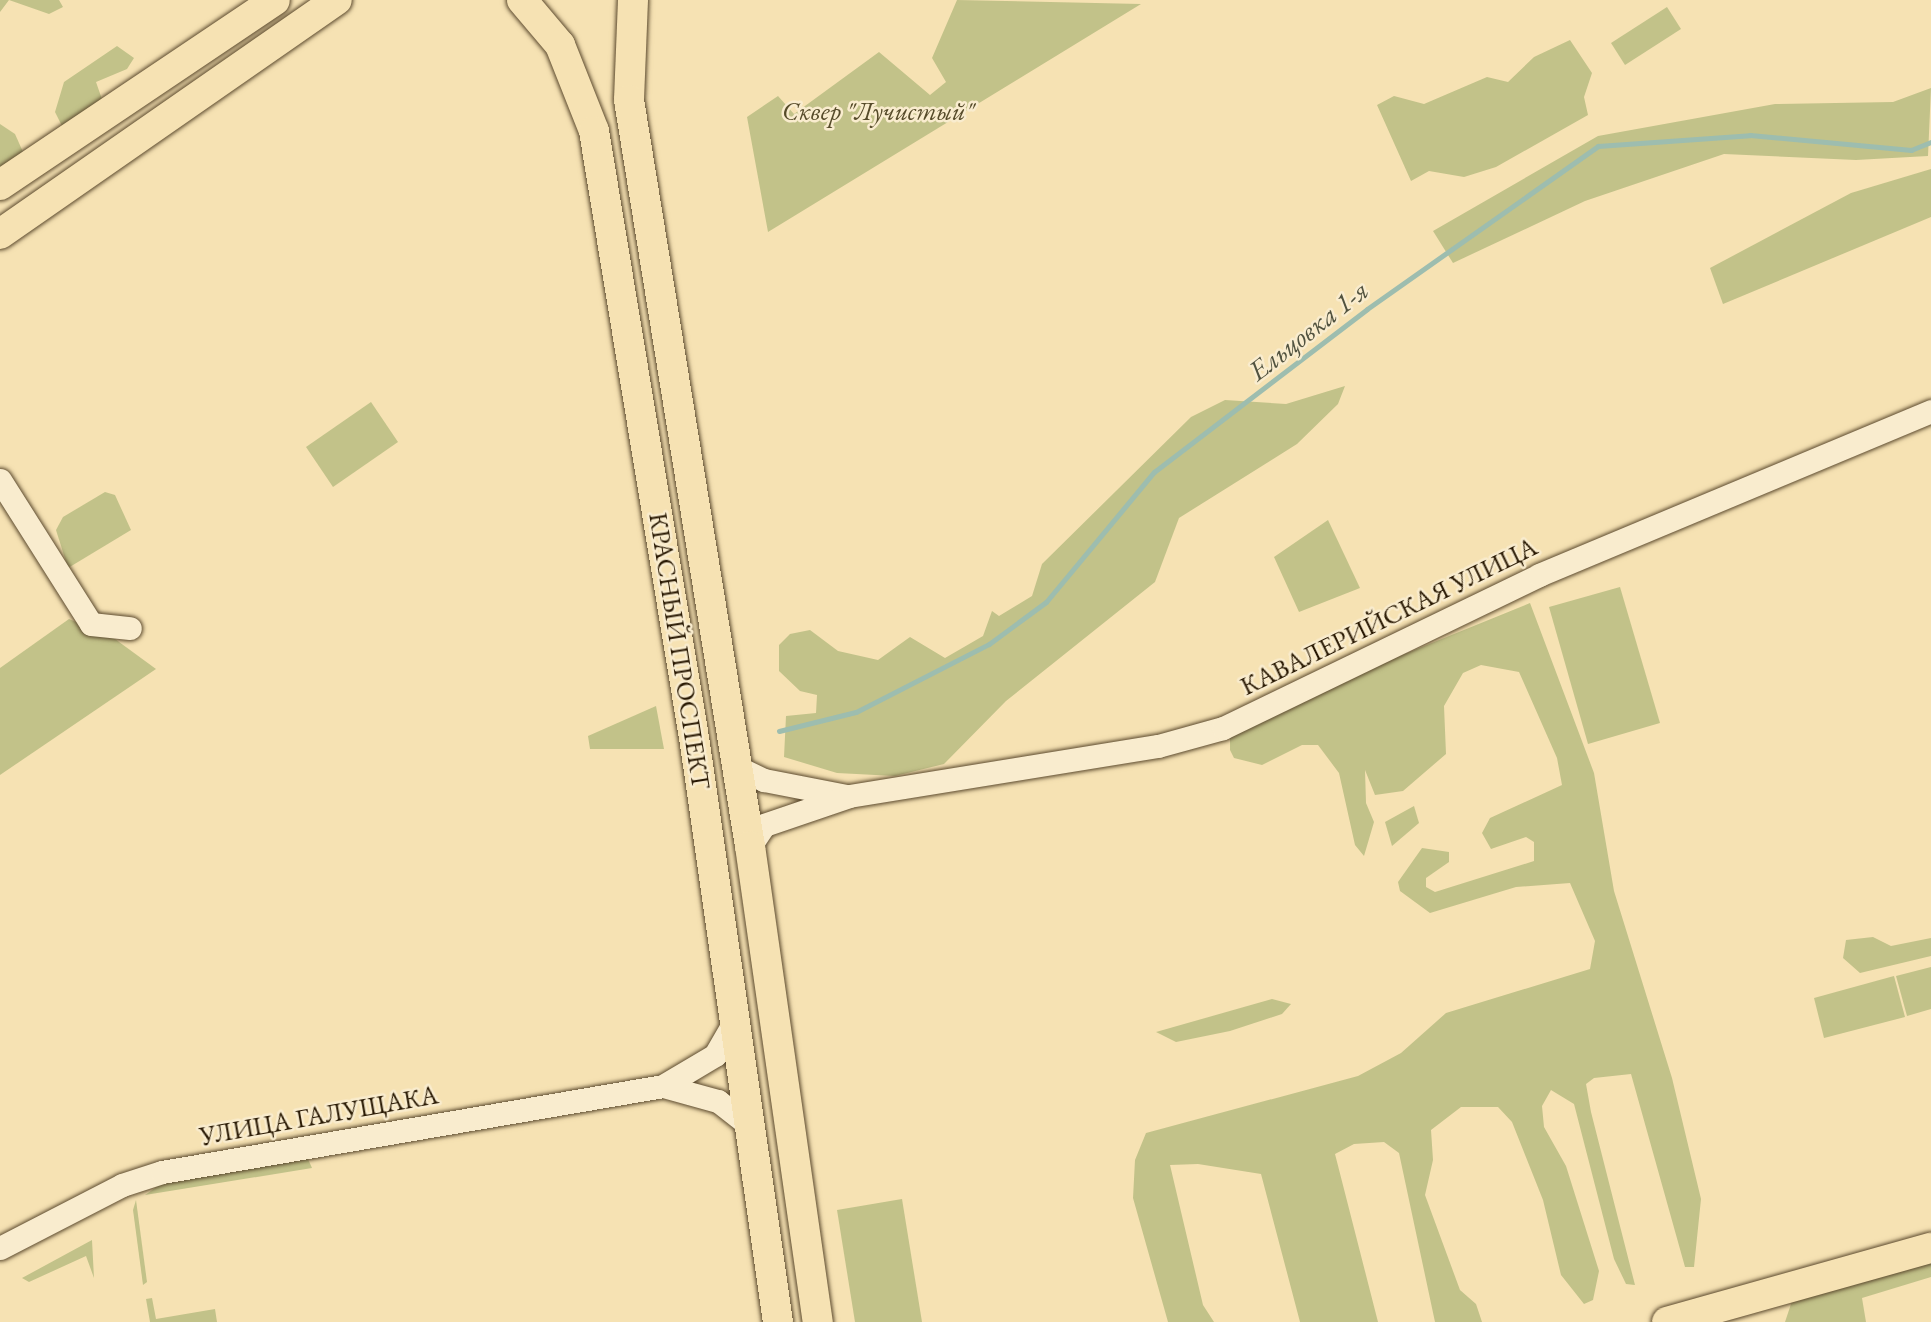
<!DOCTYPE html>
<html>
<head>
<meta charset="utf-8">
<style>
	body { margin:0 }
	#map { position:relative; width:1931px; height:1322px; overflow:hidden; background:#f6e2b3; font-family:"EB Garamond",serif }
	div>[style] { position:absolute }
	.green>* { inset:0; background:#c2c289 }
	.stream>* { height:5px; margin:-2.5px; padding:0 2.5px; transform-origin:2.5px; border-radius:2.5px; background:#9dbdaf }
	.roads { filter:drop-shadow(0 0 2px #5c4a2e) drop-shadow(0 0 2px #5c4a2e) }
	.minor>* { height:23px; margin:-11.5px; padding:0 11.5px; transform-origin:11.5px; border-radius:11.5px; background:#f9ecce }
	.major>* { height:30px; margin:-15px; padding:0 15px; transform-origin:15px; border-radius:15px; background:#f6e2b3 }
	span { translate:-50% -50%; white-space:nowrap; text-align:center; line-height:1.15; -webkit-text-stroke:5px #f9ecce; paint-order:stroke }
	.park-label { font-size:26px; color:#564b2a; font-style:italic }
	.street-label { font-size:26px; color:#281802 }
	.water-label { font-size:28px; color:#51523f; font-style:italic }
</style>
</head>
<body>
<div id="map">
	<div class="green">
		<i style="clip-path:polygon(0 0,59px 0,63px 7px,49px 14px,9px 0,0 12px)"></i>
		<i style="clip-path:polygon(957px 0,1141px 4px,768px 232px,747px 117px,778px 96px,794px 114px,879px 52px,930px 95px,946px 82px,932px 58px)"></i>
		<i style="clip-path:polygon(1667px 7px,1681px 29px,1625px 65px,1611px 43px)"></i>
		<i style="clip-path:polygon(1570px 40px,1592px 73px,1584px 97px,1588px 115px,1496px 167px,1464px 177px,1429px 171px,1411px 181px,1377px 105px,1394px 96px,1424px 104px,1487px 77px,1508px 82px,1534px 57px)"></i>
		<i style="clip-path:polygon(117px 46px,134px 58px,127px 69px,96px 82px,104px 105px,65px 132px,55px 112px,64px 82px)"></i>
		<i style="clip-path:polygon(1931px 88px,1928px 156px,1856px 160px,1724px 154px,1585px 201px,1453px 263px,1433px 231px,1598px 136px,1775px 104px,1893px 102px)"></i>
		<i style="clip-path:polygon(0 124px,15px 134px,23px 152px,0 175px)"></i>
		<i style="clip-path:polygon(1931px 169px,1931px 217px,1723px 304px,1710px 268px,1851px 193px)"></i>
		<i style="clip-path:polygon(1345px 386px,1338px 404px,1297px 444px,1179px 518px,1155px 582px,1006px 701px,944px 764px,895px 776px,837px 773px,784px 757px,786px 716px,816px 713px,817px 695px,800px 691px,779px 671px,779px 645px,790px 634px,810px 630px,838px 651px,878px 660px,910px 637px,945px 658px,983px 636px,992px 611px,999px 616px,1032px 596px,1042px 564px,1191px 417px,1225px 400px,1286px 404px)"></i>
		<i style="clip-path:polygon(371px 402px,398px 442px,333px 487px,306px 447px)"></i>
		<i style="clip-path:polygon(105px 492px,115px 495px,131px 530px,68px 568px,56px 530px,63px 517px)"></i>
		<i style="clip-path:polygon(1328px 520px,1360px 588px,1299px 612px,1274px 557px)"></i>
		<i style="clip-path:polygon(1620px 587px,1660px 723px,1588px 744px,1549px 607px)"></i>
		<i style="clip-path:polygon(1530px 603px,1594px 773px,1614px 891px,1672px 1078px,1701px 1199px,1694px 1267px,1685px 1267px,1631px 1074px,1594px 1078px,1586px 1084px,1591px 1112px,1635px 1285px,1626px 1284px,1614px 1259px,1574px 1104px,1551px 1090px,1542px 1106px,1544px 1127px,1566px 1166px,1599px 1271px,1593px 1300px,1584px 1304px,1561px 1275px,1543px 1200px,1512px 1122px,1498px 1107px,1461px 1107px,1431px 1130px,1433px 1160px,1425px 1195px,1460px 1290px,1476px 1304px,1482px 1322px,1435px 1322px,1399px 1153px,1384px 1142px,1354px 1144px,1335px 1154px,1378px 1322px,1300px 1322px,1261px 1174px,1198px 1164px,1170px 1165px,1203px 1305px,1214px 1322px,1168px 1322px,1133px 1198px,1135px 1160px,1146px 1133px,1358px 1076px,1401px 1053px,1446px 1013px,1590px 969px,1595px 941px,1570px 883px,1516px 887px,1430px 913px,1400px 891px,1398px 882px,1422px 848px,1449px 852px,1449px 862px,1426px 878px,1426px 887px,1435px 892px,1534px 861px,1534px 842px,1526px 837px,1491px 849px,1482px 833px,1490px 818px,1562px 785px,1557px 758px,1519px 672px,1481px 665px,1463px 673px,1444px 706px,1446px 754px,1403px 791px,1375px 795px,1365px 770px,1366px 803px,1374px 822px,1364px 856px,1355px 845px,1339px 773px,1318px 745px,1302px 745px,1262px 765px,1234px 758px,1230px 750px,1230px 733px,1321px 688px)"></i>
		<i style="clip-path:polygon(69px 619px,115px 639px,156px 669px,0 775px,0 668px)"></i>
		<i style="clip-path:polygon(656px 706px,664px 749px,590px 749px,588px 736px)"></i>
		<i style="clip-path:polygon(1414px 806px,1419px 823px,1392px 846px,1385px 822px)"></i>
		<i style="clip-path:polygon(1873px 937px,1891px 946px,1931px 938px,1931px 956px,1860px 973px,1843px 958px,1846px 940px)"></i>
		<i style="clip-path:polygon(1931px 967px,1931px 1009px,1907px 1016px,1896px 976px)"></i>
		<i style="clip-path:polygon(1894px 976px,1905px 1017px,1824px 1038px,1814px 998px)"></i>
		<i style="clip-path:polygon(1272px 999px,1291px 1004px,1282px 1014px,1230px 1031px,1176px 1042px,1156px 1032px)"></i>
		<i style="clip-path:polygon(308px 1159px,312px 1168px,145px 1195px,165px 1181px)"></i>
		<i style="clip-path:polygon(902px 1199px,922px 1322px,855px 1322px,837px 1210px)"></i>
		<i style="clip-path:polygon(136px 1200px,147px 1282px,143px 1285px,133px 1210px)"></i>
		<i style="clip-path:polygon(92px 1240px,94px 1278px,86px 1256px,29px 1282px,22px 1278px)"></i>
		<i style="clip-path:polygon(1931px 1262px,1931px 1277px,1862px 1298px,1866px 1322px,1785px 1322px,1798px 1283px)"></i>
		<i style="clip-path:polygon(152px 1298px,156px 1319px,215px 1309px,217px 1322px,150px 1322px,146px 1299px)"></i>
	</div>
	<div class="stream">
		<i style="left:779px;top:731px;width:79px;rotate:-13.9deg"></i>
		<i style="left:856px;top:712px;width:149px;rotate:-27.1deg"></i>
		<i style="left:989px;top:644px;width:71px;rotate:-36.4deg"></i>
		<i style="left:1046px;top:602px;width:169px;rotate:-50.3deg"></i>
		<i style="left:1154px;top:472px;width:268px;rotate:-37.4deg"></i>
		<i style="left:1367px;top:309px;width:283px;rotate:-35.2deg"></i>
		<i style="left:1598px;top:146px;width:152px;rotate:-4.1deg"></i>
		<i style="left:1750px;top:135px;width:162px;rotate:5.3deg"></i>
		<i style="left:1911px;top:150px;width:22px;rotate:-22deg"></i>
	</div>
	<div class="roads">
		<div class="minor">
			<i style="left:0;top:480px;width:170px;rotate:57.7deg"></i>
			<i style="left:91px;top:624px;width:39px;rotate:6deg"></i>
			<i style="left:737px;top:767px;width:30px;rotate:26deg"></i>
			<i style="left:764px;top:780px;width:84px;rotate:11deg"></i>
			<i style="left:750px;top:846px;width:25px;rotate:-56deg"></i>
			<i style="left:764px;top:825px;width:90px;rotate:-18.8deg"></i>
			<i style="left:849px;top:796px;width:313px;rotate:-9.2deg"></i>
			<i style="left:1158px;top:746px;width:67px;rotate:-15.5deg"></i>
			<i style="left:1223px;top:728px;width:351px;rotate:-25.8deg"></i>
			<i style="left:1539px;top:575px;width:425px;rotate:-22.7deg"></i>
			<i style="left:663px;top:1086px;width:57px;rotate:15.3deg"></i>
			<i style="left:718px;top:1101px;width:41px;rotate:38deg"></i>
			<i style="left:0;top:1248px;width:137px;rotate:-27.3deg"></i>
			<i style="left:122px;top:1185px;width:42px;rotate:-18deg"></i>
			<i style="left:162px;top:1172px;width:508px;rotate:-9.74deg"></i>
			<i style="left:663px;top:1086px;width:61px;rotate:-30.8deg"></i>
			<i style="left:715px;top:1055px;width:39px;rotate:-60deg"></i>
		</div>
		<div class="major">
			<i style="left:522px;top:0;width:59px;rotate:49.8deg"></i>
			<i style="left:560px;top:45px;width:92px;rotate:68.4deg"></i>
			<i style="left:594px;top:131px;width:621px;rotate:80.64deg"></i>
			<i style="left:695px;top:744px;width:584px;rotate:81.83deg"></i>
			<i style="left:633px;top:0;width:100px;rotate:92.3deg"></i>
			<i style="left:629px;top:100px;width:756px;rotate:80.79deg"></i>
			<i style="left:750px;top:846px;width:481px;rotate:81.9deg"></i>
			<i style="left:0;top:185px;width:331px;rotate:-33.9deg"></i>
			<i style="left:0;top:234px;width:410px;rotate:-34.8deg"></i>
			<i style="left:1667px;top:1322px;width:274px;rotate:-15.7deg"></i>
		</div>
	</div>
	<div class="park-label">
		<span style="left:878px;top:112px">Сквер "Лучистый"</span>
	</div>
	<div class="street-label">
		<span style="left:1389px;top:617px;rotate:-26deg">КАВАЛЕРИЙСКАЯ УЛИЦА</span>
		<span style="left:679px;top:651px;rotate:81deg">КРАСНЫЙ ПРОСПЕКТ</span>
		<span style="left:319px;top:1116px;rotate:-10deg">УЛИЦА ГАЛУЩАКА</span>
	</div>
	<div class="water-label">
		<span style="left:1308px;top:330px;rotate:-38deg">Ельцовка 1-я</span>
	</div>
</div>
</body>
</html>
